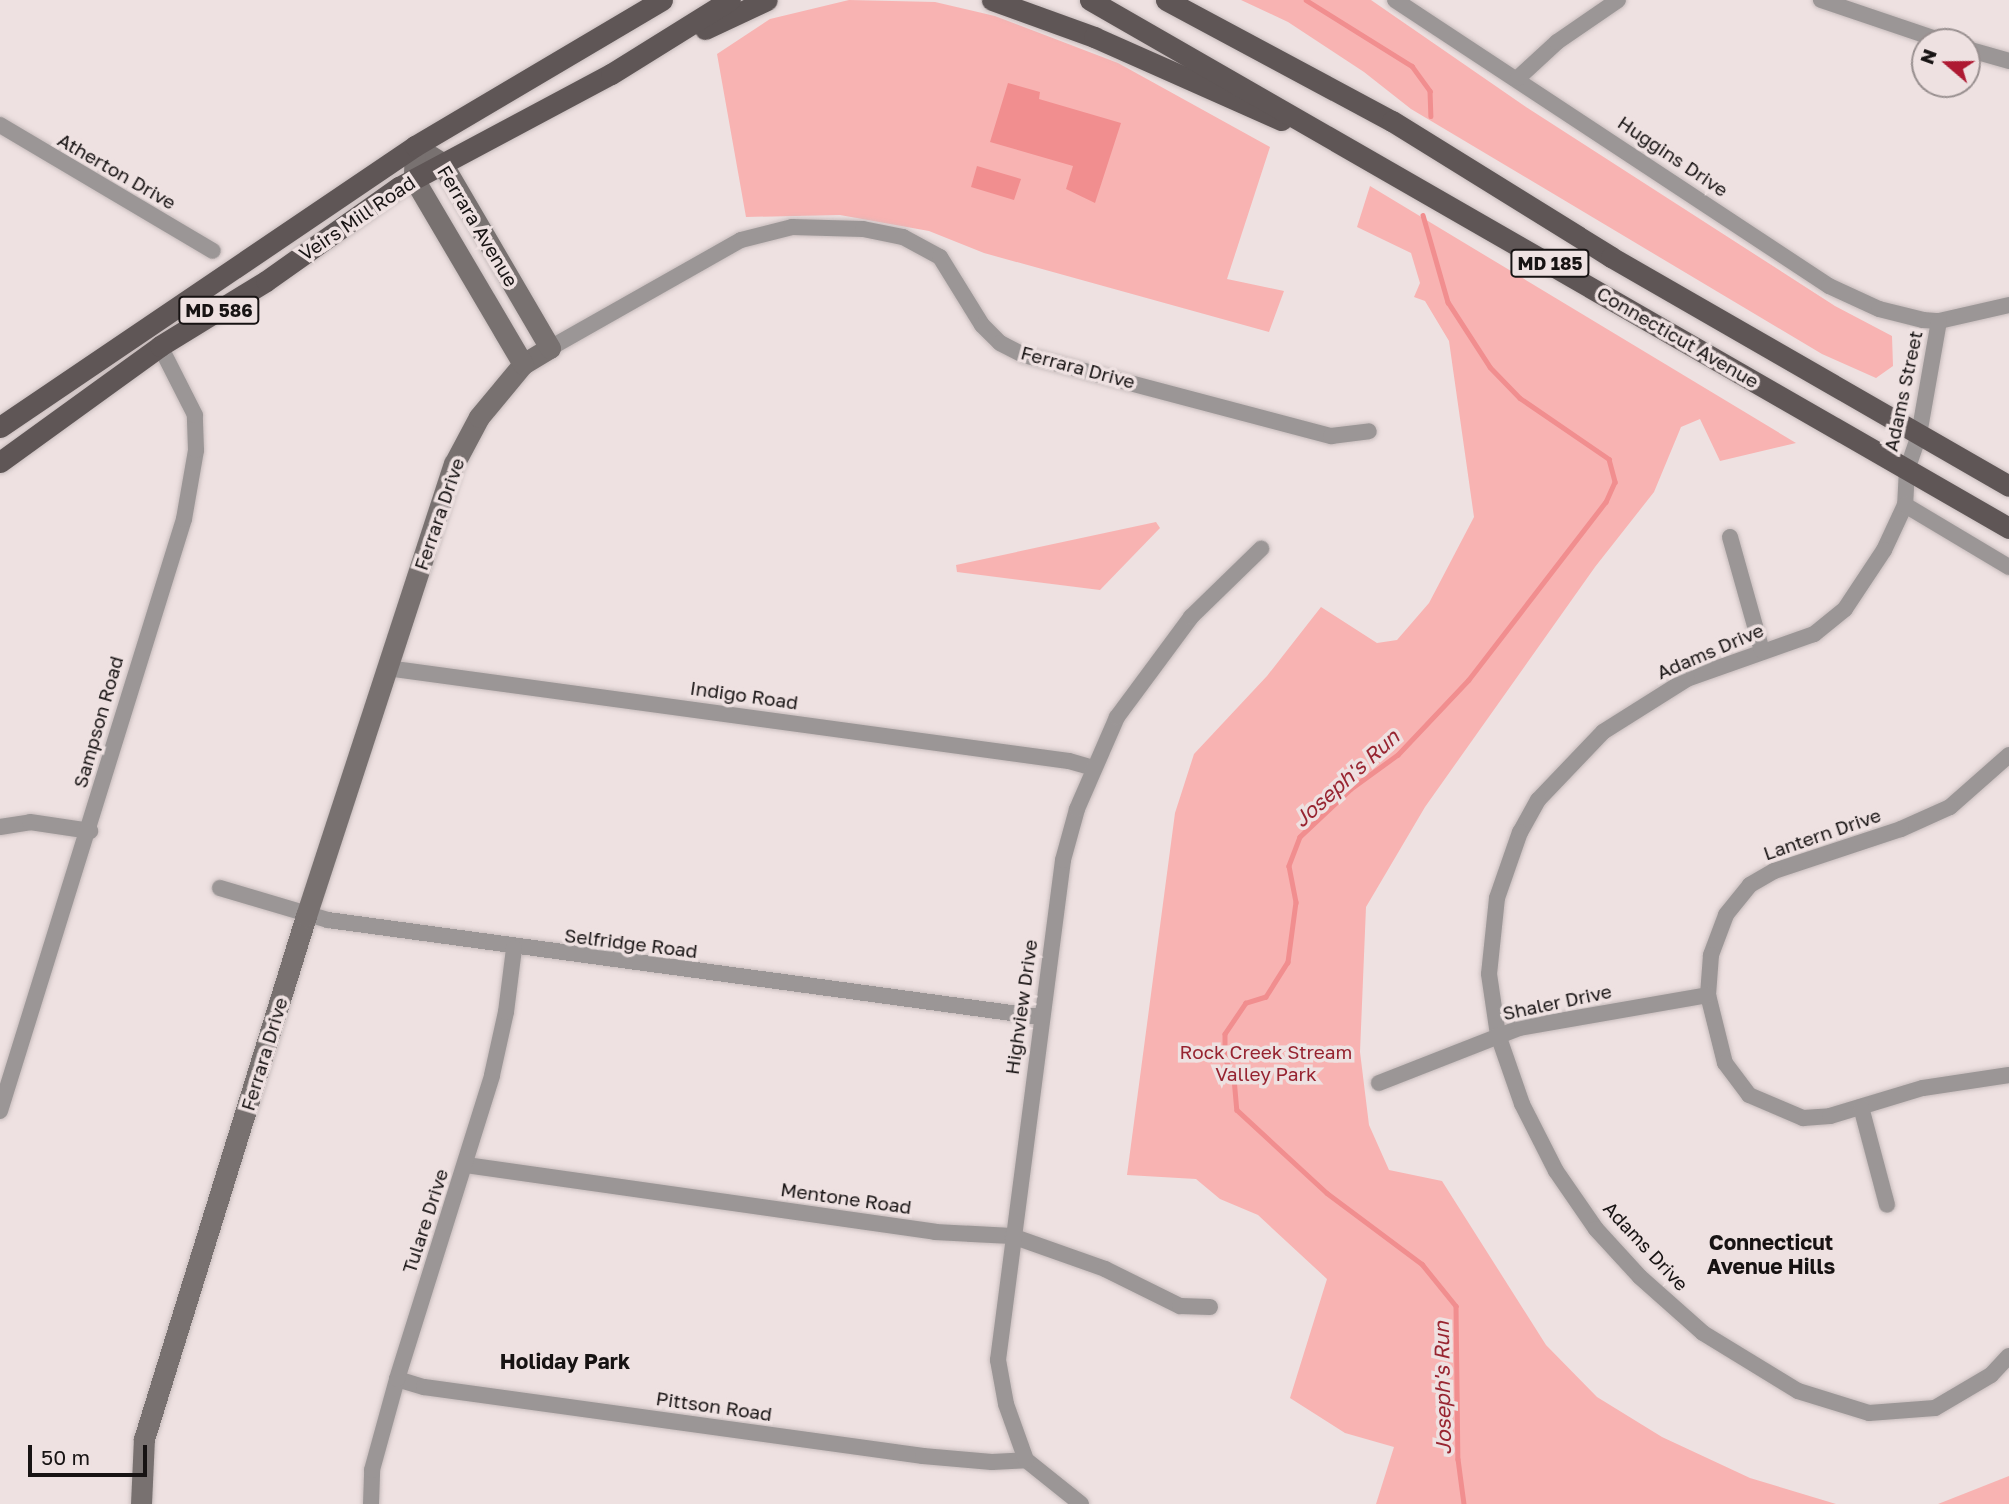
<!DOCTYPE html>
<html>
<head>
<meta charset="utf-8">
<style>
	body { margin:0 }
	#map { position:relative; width:2009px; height:1504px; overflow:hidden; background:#eee1e1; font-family:"Golos Text",sans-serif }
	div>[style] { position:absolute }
	.green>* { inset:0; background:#f8b3b2 }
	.water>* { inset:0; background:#f18e8f }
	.stream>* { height:4.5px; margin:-2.25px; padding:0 2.25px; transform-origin:2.25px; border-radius:2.25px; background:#f18e8f }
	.roads { filter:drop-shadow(0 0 2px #c7bcbc) drop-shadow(0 0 2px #c7bcbc) }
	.street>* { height:16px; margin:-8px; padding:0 8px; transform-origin:8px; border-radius:8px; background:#9b9696 }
	.secondary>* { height:21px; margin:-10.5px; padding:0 10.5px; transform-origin:10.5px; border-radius:10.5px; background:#787170 }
	.primary>* { height:21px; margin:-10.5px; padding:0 10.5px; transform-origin:10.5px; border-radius:10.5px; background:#5f5656 }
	span { translate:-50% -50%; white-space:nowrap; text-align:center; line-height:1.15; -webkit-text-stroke:7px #eee1e1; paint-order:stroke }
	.shield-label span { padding:2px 5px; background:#eee1e1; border:2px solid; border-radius:5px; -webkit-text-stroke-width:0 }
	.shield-label { font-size:18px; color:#171313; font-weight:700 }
	.street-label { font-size:19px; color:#171313 }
	.park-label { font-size:19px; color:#962330 }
	.water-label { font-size:21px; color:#982531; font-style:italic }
	.neighbourhood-label { font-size:21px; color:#171313; font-weight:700 }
	.north { position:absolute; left:1911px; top:28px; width:70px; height:70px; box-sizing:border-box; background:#eee1e1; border:2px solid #988f8f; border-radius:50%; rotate:290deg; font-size:19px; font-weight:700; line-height:28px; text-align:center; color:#171313 }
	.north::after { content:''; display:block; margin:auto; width:24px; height:32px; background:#ae1932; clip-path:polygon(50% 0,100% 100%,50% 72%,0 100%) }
	.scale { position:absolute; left:28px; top:1445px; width:119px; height:32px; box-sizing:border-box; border:4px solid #171313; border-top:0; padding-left:9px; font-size:21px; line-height:24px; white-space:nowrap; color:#171313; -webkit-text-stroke:5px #eee1e1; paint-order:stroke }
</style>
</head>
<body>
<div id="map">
	<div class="green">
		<i style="clip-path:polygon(849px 0,935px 2px,995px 16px,1118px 63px,1270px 147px,1227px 279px,1284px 291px,1269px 332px,984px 253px,929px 231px,840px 215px,746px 217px,717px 54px,770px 19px)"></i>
		<i style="clip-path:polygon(1241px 0,1371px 0,1526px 107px,1835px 306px,1892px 336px,1893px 366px,1876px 378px,1822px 354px,1411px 109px,1364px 72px,1288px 22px)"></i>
		<i style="clip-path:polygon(1370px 186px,1796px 443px,1720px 461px,1700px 419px,1681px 427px,1654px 492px,1595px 567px,1425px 807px,1366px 907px,1360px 1052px,1369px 1125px,1389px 1170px,1442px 1181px,1546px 1345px,1597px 1397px,1662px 1437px,1750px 1478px,1836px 1504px,1376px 1504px,1394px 1447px,1345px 1433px,1290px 1398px,1327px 1279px,1258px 1215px,1220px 1199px,1196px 1179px,1127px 1175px,1175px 813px,1194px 754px,1267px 676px,1321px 607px,1377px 643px,1397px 640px,1429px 603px,1474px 517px,1449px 341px,1425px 301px,1414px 297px,1420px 283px,1411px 253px,1357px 227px)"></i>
		<i style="clip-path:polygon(1156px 522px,1160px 528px,1100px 590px,957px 572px,956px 565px)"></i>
		<i style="clip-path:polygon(2009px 1476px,2009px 1504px,1938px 1504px)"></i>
	</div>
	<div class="water">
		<i style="clip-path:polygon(1008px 83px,1040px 92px,1039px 99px,1121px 123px,1095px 203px,1066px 189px,1073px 166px,990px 142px)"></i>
		<i style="clip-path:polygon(977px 166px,1021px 179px,1014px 200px,971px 187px)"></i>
	</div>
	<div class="stream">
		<i style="left:1306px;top:0;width:125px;rotate:31.9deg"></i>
		<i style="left:1412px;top:66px;width:31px;rotate:54deg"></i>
		<i style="left:1430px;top:91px;width:25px;rotate:88deg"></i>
		<i style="left:1423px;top:215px;width:91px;rotate:74deg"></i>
		<i style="left:1448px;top:302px;width:77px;rotate:57.1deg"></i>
		<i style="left:1490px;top:367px;width:43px;rotate:45.9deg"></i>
		<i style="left:1520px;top:398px;width:108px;rotate:34.4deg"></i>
		<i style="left:1609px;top:459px;width:24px;rotate:75deg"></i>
		<i style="left:1615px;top:482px;width:22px;rotate:114deg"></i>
		<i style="left:1606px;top:502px;width:225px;rotate:127.6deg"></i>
		<i style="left:1469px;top:680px;width:103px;rotate:133.4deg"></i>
		<i style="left:1398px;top:755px;width:58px;rotate:144.1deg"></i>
		<i style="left:1351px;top:789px;width:70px;rotate:136.7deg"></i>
		<i style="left:1300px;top:837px;width:31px;rotate:111deg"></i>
		<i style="left:1289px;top:866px;width:37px;rotate:79deg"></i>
		<i style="left:1296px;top:902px;width:61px;rotate:97.6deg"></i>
		<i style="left:1288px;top:962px;width:41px;rotate:122.2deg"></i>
		<i style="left:1266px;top:997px;width:21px;rotate:163deg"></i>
		<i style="left:1246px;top:1003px;width:37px;rotate:124deg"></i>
		<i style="left:1225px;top:1034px;width:24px;rotate:90deg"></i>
		<i style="left:1225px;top:1058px;width:22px;rotate:66deg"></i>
		<i style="left:1234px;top:1078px;width:32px;rotate:85deg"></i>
		<i style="left:1237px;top:1110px;width:122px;rotate:42.7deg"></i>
		<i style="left:1327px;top:1193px;width:119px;rotate:36.8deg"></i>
		<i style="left:1422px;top:1264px;width:54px;rotate:51deg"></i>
		<i style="left:1456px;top:1306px;width:153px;rotate:89.3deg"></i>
		<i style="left:1458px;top:1459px;width:45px;rotate:82.4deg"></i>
	</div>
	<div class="roads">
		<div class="street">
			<i style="left:1395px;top:0;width:520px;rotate:33.38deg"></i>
			<i style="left:1829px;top:286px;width:55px;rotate:24.7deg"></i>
			<i style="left:1879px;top:309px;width:45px;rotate:14deg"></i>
			<i style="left:1923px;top:320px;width:16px;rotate:4deg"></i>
			<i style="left:1939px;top:321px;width:72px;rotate:-12.9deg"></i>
			<i style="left:1821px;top:0;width:131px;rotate:18.7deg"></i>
			<i style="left:1967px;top:49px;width:44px;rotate:15.9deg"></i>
			<i style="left:1518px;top:78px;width:53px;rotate:-42.7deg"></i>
			<i style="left:1557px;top:42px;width:74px;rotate:-34.5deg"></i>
			<i style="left:0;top:125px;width:247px;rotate:30.6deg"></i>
			<i style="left:1939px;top:321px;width:116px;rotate:100deg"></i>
			<i style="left:1919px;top:435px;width:36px;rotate:109deg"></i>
			<i style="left:1907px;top:469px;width:36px;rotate:93deg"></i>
			<i style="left:1905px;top:505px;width:50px;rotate:115deg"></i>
			<i style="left:1884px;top:550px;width:71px;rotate:123.5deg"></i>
			<i style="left:1845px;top:609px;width:40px;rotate:141deg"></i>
			<i style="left:1814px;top:634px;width:135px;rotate:160.5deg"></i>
			<i style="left:1687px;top:679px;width:99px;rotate:147.8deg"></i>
			<i style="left:1603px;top:732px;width:94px;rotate:133.7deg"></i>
			<i style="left:1538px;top:800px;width:37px;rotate:119deg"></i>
			<i style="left:1520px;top:832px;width:70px;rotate:109.2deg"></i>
			<i style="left:1497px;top:898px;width:76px;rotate:96deg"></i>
			<i style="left:1489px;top:974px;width:62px;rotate:81.6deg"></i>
			<i style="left:1498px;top:1035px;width:73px;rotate:70.8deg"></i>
			<i style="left:1522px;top:1104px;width:75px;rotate:63.1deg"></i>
			<i style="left:1556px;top:1171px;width:70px;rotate:55.4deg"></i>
			<i style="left:1596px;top:1229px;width:65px;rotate:47.5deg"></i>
			<i style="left:1640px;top:1277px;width:84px;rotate:41.6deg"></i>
			<i style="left:1703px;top:1333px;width:111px;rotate:31.4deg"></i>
			<i style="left:1798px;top:1391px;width:74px;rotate:17.2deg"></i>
			<i style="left:1869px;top:1413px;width:66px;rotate:-4.3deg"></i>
			<i style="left:1935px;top:1408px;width:65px;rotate:-30.5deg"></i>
			<i style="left:1991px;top:1375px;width:26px;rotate:-47deg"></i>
			<i style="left:550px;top:348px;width:219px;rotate:-29.5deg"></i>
			<i style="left:741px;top:240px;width:53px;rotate:-14.3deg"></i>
			<i style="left:792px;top:227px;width:71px;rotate:1.6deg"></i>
			<i style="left:863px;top:229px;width:41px;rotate:11.3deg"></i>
			<i style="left:903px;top:237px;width:42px;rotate:28.4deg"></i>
			<i style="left:940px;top:257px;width:80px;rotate:58.3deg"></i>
			<i style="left:982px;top:325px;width:25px;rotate:45deg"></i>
			<i style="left:1000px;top:343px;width:27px;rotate:27deg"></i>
			<i style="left:1024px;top:355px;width:318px;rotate:14.8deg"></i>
			<i style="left:1331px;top:436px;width:38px;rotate:-7deg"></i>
			<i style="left:1905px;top:505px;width:121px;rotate:30.8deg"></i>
			<i style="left:1730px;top:537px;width:118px;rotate:74.3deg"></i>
			<i style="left:387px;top:668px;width:688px;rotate:7.77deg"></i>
			<i style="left:1069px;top:761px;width:25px;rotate:16deg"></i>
			<i style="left:2009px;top:755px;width:79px;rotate:138.6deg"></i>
			<i style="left:1950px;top:807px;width:54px;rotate:155.8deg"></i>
			<i style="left:1901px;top:829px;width:134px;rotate:161.7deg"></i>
			<i style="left:1774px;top:871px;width:28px;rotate:150deg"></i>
			<i style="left:1750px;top:885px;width:38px;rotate:129deg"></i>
			<i style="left:1726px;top:915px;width:43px;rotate:110.6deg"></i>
			<i style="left:1711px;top:955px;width:40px;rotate:94.3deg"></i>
			<i style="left:1708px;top:995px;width:70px;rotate:76deg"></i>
			<i style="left:1725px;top:1063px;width:40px;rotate:53deg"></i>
			<i style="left:1749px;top:1095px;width:59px;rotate:23.1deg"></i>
			<i style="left:1803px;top:1118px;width:27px;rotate:-4deg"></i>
			<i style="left:1830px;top:1116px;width:97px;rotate:-16.8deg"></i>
			<i style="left:1923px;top:1088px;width:87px;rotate:-8.6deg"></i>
			<i style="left:0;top:827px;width:30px;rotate:-9deg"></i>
			<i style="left:30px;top:822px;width:61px;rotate:8.5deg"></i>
			<i style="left:220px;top:888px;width:113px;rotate:16.5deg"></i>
			<i style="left:328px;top:920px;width:720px;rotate:7.75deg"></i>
			<i style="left:1379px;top:1083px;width:150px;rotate:-21.4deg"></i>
			<i style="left:1519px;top:1028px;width:192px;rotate:-9.9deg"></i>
			<i style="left:1861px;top:1107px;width:101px;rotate:75.1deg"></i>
			<i style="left:0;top:1111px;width:620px;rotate:-72.73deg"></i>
			<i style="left:184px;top:519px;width:70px;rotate:-80.1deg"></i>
			<i style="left:196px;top:450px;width:35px;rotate:-92deg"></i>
			<i style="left:195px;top:415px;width:77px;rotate:-116.9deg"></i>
			<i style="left:466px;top:1165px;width:474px;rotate:8.1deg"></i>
			<i style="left:935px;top:1232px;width:77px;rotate:3deg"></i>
			<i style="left:1012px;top:1236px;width:99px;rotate:19.5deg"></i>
			<i style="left:1105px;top:1269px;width:84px;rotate:26.3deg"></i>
			<i style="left:1180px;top:1306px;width:30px;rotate:2deg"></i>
			<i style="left:397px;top:1379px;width:28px;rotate:17deg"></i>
			<i style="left:424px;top:1387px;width:504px;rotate:7.87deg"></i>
			<i style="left:923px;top:1456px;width:69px;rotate:5deg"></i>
			<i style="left:992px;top:1462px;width:34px;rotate:-3deg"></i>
			<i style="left:371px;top:1504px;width:34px;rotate:-88deg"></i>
			<i style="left:372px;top:1470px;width:94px;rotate:-74.6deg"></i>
			<i style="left:397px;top:1379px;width:318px;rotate:-72.6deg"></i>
			<i style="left:492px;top:1075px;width:65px;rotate:-77.5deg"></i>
			<i style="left:506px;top:1012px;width:64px;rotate:-82.8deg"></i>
			<i style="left:1081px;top:1504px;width:70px;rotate:-141.3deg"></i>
			<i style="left:1026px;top:1460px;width:59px;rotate:-109.7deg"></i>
			<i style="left:1006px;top:1404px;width:45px;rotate:-100.3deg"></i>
			<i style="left:998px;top:1360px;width:504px;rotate:-82.59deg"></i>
			<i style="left:1063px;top:860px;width:53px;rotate:-74.6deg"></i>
			<i style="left:1077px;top:809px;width:100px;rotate:-66.5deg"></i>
			<i style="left:1117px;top:717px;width:124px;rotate:-53.5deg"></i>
			<i style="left:1191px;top:617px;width:98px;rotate:-44.2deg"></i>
		</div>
		<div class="secondary">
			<i style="left:141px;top:1504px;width:65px;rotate:-87.4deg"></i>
			<i style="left:144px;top:1439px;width:548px;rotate:-72.79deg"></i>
			<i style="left:306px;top:916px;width:476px;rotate:-71.9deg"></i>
			<i style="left:454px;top:464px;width:53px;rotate:-62deg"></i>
			<i style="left:479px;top:417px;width:69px;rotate:-50.3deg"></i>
			<i style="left:523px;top:364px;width:31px;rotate:-31deg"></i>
			<i style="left:550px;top:348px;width:214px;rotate:-120.3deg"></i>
			<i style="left:442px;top:163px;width:32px;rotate:-148deg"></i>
			<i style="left:415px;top:146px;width:33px;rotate:92deg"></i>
			<i style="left:414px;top:179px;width:215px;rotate:59.5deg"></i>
		</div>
		<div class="primary">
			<i style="left:992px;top:0;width:109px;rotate:19.9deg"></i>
			<i style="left:1094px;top:37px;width:205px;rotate:23.9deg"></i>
			<i style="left:1090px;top:0;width:1060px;rotate:29.88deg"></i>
			<i style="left:1166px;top:0;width:256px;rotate:28.2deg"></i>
			<i style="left:1392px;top:121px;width:258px;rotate:31.8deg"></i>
			<i style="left:1611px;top:257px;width:459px;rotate:29.9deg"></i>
			<i style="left:705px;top:29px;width:68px;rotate:-25.1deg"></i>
			<i style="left:0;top:427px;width:501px;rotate:-34.1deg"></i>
			<i style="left:415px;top:146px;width:287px;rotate:-30.6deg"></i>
			<i style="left:0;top:462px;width:198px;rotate:-35.9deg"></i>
			<i style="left:160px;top:346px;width:124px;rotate:-31.5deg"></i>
			<i style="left:266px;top:281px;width:163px;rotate:-35.3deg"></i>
			<i style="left:399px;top:187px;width:240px;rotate:-28.1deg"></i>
			<i style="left:611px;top:74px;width:140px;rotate:-31.9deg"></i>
		</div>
	</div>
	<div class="shield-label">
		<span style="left:1550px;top:263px">MD 185</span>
		<span style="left:219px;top:310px">MD 586</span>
	</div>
	<div class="street-label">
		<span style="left:1673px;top:156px;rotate:34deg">Huggins Drive</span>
		<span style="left:117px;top:171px;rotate:30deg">Atherton Drive</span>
		<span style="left:357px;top:218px;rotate:-34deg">Veirs Mill Road</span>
		<span style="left:478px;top:226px;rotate:59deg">Ferrara Avenue</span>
		<span style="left:1678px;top:337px;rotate:30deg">Connecticut Avenue</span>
		<span style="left:1078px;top:367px;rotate:15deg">Ferrara Drive</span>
		<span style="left:1903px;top:391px;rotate:-78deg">Adams Street</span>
		<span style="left:439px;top:514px;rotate:-71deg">Ferrara Drive</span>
		<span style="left:1710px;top:651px;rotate:-23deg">Adams Drive</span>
		<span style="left:744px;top:695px;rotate:8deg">Indigo Road</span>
		<span style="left:98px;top:722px;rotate:-74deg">Sampson Road</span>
		<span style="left:1822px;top:834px;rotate:-19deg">Lantern Drive</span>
		<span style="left:631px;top:943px;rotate:7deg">Selfridge Road</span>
		<span style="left:1557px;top:1002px;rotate:-12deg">Shaler Drive</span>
		<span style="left:1021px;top:1007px;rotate:-82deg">Highview Drive</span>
		<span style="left:264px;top:1054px;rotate:-73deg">Ferrara Drive</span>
		<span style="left:846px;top:1198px;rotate:8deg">Mentone Road</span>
		<span style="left:425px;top:1221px;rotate:-72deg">Tulare Drive</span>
		<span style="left:1646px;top:1246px;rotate:47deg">Adams Drive</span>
		<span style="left:714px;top:1406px;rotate:8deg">Pittson Road</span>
	</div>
	<div class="park-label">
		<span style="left:1266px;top:1063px">Rock Creek Stream<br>Valley Park</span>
	</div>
	<div class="water-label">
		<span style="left:1346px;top:778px;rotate:-42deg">Joseph's Run</span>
		<span style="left:1442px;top:1388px;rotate:-91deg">Joseph's Run</span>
	</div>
	<div class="neighbourhood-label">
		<span style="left:1771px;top:1254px">Connecticut<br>Avenue Hills</span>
		<span style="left:565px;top:1361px">Holiday Park</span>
	</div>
	<div class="north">N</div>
	<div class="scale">50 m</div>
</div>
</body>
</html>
